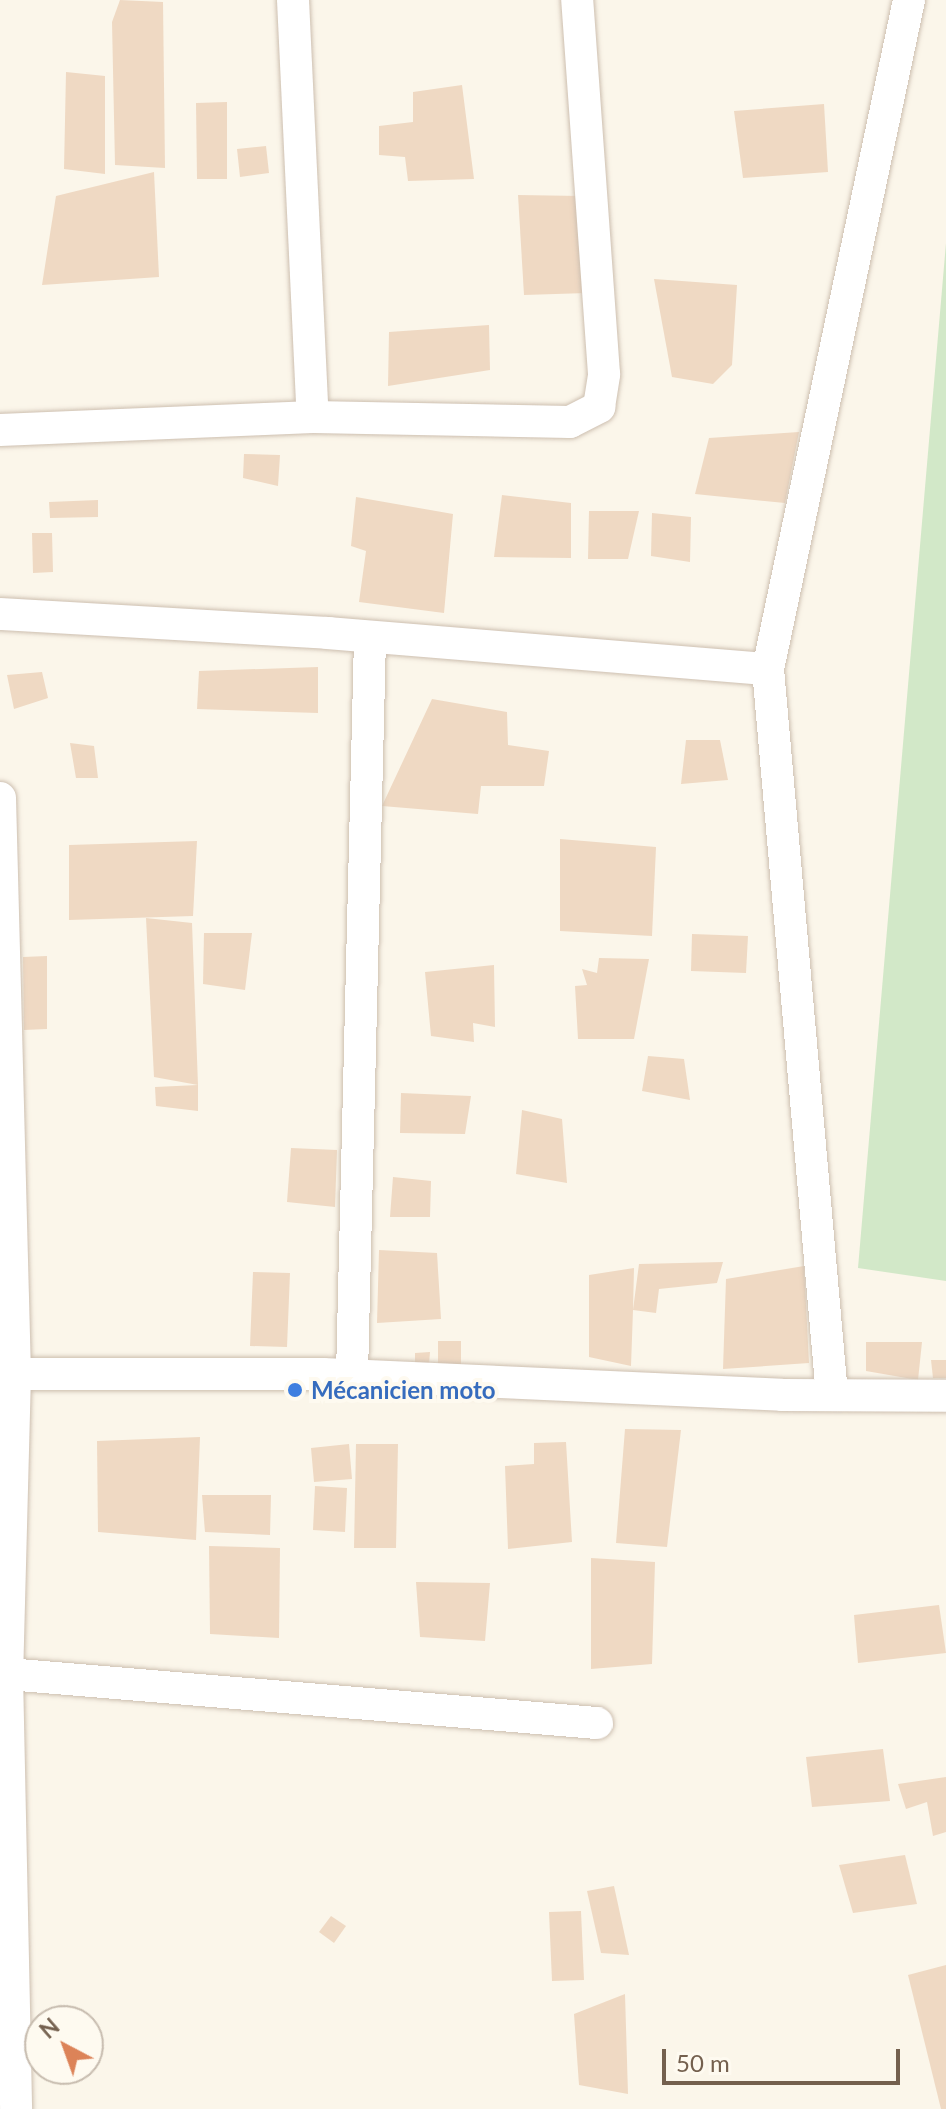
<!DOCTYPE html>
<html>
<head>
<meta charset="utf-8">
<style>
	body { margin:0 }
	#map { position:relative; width:946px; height:2109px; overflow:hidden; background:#fbf6ea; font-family:Lato,sans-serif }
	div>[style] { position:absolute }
	.green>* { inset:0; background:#d2e8c8 }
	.building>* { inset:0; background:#efd9c3 }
	.roads { filter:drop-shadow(0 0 2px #cdbfb0) drop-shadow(0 0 2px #cdbfb0) }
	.minor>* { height:32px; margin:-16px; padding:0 16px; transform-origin:16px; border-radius:16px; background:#fff }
	.dots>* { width:22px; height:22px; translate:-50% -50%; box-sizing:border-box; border:4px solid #fefaf0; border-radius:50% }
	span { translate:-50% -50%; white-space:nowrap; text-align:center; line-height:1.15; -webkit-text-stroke:8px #fefaf0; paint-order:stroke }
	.shop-label { font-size:24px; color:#366cbe; font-weight:700 }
	.left { translate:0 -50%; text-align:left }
	.north { position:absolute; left:24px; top:2005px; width:80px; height:80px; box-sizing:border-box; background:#fefaf0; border:2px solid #c7bcaf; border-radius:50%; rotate:319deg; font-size:22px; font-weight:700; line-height:32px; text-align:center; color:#74604e }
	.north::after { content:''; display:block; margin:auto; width:28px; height:36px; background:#dc8358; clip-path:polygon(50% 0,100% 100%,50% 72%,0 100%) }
	.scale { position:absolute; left:662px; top:2049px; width:238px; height:36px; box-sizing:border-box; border:4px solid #74604e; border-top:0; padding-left:10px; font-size:24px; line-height:28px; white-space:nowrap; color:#74604e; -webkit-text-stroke:6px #fefaf0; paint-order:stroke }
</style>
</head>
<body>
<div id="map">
	<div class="green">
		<i style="clip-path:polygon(946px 243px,946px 1281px,858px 1268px)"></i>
	</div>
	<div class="building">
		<i style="clip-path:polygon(120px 0,163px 2px,165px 168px,115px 165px,112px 22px)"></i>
		<i style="clip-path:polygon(66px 72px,105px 76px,105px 174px,64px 169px)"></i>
		<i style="clip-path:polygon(462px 85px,474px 179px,408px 181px,405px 157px,379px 155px,379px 126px,413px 122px,413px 92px)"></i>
		<i style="clip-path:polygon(227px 102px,227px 179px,197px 179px,196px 103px)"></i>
		<i style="clip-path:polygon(824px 104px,828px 172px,743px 178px,734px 111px)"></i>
		<i style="clip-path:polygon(266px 146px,269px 173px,240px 177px,237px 149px)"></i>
		<i style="clip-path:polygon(154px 172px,159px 277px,42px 285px,56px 196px)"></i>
		<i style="clip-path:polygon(518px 195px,581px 196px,587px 293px,524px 295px)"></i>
		<i style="clip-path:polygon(654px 279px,737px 285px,732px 365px,713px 384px,672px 377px)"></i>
		<i style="clip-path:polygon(489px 325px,490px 370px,388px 386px,389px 332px)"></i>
		<i style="clip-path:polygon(799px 432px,785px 503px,695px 494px,709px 438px)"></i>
		<i style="clip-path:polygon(244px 454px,280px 455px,278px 486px,243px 478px)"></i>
		<i style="clip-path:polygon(502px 495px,571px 503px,571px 558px,494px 557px)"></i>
		<i style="clip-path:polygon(356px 497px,453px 514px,444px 613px,359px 602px,366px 551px,351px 546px)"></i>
		<i style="clip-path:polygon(98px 500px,98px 517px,50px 518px,49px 502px)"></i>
		<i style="clip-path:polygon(589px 511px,639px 511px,628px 559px,588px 559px)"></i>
		<i style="clip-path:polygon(652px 513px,691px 517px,690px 562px,651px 556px)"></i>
		<i style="clip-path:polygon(32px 533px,52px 533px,53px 572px,33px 573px)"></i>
		<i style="clip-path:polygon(318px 667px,318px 713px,197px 709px,199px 671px)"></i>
		<i style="clip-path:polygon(42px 672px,48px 698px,14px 709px,7px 675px)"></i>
		<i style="clip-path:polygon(432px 699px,507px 712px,508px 745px,549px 751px,544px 786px,481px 786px,478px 814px,382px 806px)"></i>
		<i style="clip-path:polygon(686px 740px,720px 740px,728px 780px,681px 784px)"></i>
		<i style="clip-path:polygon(70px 743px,94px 746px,98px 778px,76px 778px)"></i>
		<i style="clip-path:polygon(560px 839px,656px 847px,652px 936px,560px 931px)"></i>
		<i style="clip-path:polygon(197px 841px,193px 916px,69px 920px,69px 845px)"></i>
		<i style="clip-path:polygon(146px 918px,192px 923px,198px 1085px,154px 1077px)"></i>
		<i style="clip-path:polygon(204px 933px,252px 933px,245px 990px,203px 984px)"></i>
		<i style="clip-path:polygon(692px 934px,748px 936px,746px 973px,691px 971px)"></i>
		<i style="clip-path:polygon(47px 956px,47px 1029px,24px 1030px,23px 957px)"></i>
		<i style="clip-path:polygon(599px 958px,649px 959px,634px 1039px,578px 1039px,575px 986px,587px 985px,582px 969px,597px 973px)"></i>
		<i style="clip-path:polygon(494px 965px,495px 1027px,473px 1023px,474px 1042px,431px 1036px,425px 972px)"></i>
		<i style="clip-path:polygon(648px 1056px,684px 1059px,690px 1100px,642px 1091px)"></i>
		<i style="clip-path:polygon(198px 1085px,198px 1111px,156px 1106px,155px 1087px)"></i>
		<i style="clip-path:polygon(401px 1093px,471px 1096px,465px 1134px,400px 1133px)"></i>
		<i style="clip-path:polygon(522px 1110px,562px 1119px,567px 1183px,516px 1174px)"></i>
		<i style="clip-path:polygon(291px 1148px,337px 1150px,335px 1207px,287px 1202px)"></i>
		<i style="clip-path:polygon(393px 1177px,431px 1181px,430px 1217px,390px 1217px)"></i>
		<i style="clip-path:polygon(379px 1250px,437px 1253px,441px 1319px,377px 1323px)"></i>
		<i style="clip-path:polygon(723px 1262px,717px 1283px,659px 1289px,656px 1313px,633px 1310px,631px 1366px,589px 1357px,589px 1275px,634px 1268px,633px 1310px,639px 1264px)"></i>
		<i style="clip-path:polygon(804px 1266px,809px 1363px,723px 1369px,726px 1279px)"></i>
		<i style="clip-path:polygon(253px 1272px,290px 1273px,287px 1347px,250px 1346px)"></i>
		<i style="clip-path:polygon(438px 1341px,461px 1341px,461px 1364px,438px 1364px)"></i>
		<i style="clip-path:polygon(866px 1342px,922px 1342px,918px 1380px,866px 1371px)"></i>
		<i style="clip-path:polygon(430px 1352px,429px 1364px,415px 1364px,415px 1353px)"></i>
		<i style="clip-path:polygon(931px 1360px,946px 1360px,946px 1378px,933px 1378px)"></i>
		<i style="clip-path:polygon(625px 1429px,681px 1430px,667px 1547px,616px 1543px)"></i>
		<i style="clip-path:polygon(200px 1437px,196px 1540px,98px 1532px,97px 1441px)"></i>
		<i style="clip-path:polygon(566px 1442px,572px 1542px,508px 1549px,505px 1466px,534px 1464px,534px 1443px)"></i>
		<i style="clip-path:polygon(349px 1444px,352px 1479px,314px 1482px,311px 1448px)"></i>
		<i style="clip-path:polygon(356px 1444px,398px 1444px,396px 1548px,354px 1548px)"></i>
		<i style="clip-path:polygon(315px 1486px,347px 1488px,345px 1532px,313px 1530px)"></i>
		<i style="clip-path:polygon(202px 1495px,271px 1495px,270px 1535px,205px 1532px)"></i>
		<i style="clip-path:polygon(209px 1546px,280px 1548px,279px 1638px,210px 1634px)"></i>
		<i style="clip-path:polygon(591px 1558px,655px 1562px,652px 1664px,591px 1669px)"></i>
		<i style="clip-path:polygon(416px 1582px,490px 1583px,485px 1641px,420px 1637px)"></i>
		<i style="clip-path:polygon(939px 1605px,946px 1653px,858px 1663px,854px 1615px)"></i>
		<i style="clip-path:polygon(883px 1749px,890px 1801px,812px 1807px,806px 1757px)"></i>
		<i style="clip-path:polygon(946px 1777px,946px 1832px,933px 1836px,927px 1802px,906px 1809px,898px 1784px)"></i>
		<i style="clip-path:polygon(905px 1855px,917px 1904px,853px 1913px,839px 1865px)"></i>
		<i style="clip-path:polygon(614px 1886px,629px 1955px,601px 1953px,587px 1891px)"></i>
		<i style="clip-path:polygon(581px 1911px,584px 1980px,552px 1981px,549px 1912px)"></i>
		<i style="clip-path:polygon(331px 1916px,346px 1926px,334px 1943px,319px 1932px)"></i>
		<i style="clip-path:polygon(946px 1965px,946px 2109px,941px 2109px,908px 1975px)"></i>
		<i style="clip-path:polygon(625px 1994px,628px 2094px,579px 2085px,574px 2014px)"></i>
	</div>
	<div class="roads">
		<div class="minor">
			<i style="left:293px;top:0;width:417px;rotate:87.3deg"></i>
			<i style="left:0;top:430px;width:313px;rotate:-2.4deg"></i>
			<i style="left:313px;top:417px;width:257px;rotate:1.1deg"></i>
			<i style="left:570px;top:422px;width:33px;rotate:-27deg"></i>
			<i style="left:599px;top:407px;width:33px;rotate:-81deg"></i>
			<i style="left:604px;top:374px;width:375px;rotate:-94.1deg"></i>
			<i style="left:0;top:614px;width:329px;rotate:3.3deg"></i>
			<i style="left:328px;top:633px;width:441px;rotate:4.7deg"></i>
			<i style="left:0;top:798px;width:576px;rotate:88.51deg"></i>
			<i style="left:15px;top:1374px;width:300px;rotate:91.5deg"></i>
			<i style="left:7px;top:1674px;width:435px;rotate:88.8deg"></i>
			<i style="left:0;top:1374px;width:323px"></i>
			<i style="left:323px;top:1374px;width:459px;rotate:2.6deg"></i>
			<i style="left:782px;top:1395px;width:164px;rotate:0.3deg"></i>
			<i style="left:352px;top:1375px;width:738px;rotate:-88.6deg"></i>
			<i style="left:832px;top:1395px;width:729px;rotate:-95.04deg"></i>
			<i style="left:768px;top:669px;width:684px;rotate:-78.1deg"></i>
			<i style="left:7px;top:1674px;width:592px;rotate:4.75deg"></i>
		</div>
	</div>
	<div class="dots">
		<i style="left:295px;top:1390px;background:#3f7fe0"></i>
	</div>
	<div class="shop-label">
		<span class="left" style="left:311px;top:1390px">Mécanicien moto</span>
	</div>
	<div class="north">N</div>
	<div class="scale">50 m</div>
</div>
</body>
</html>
